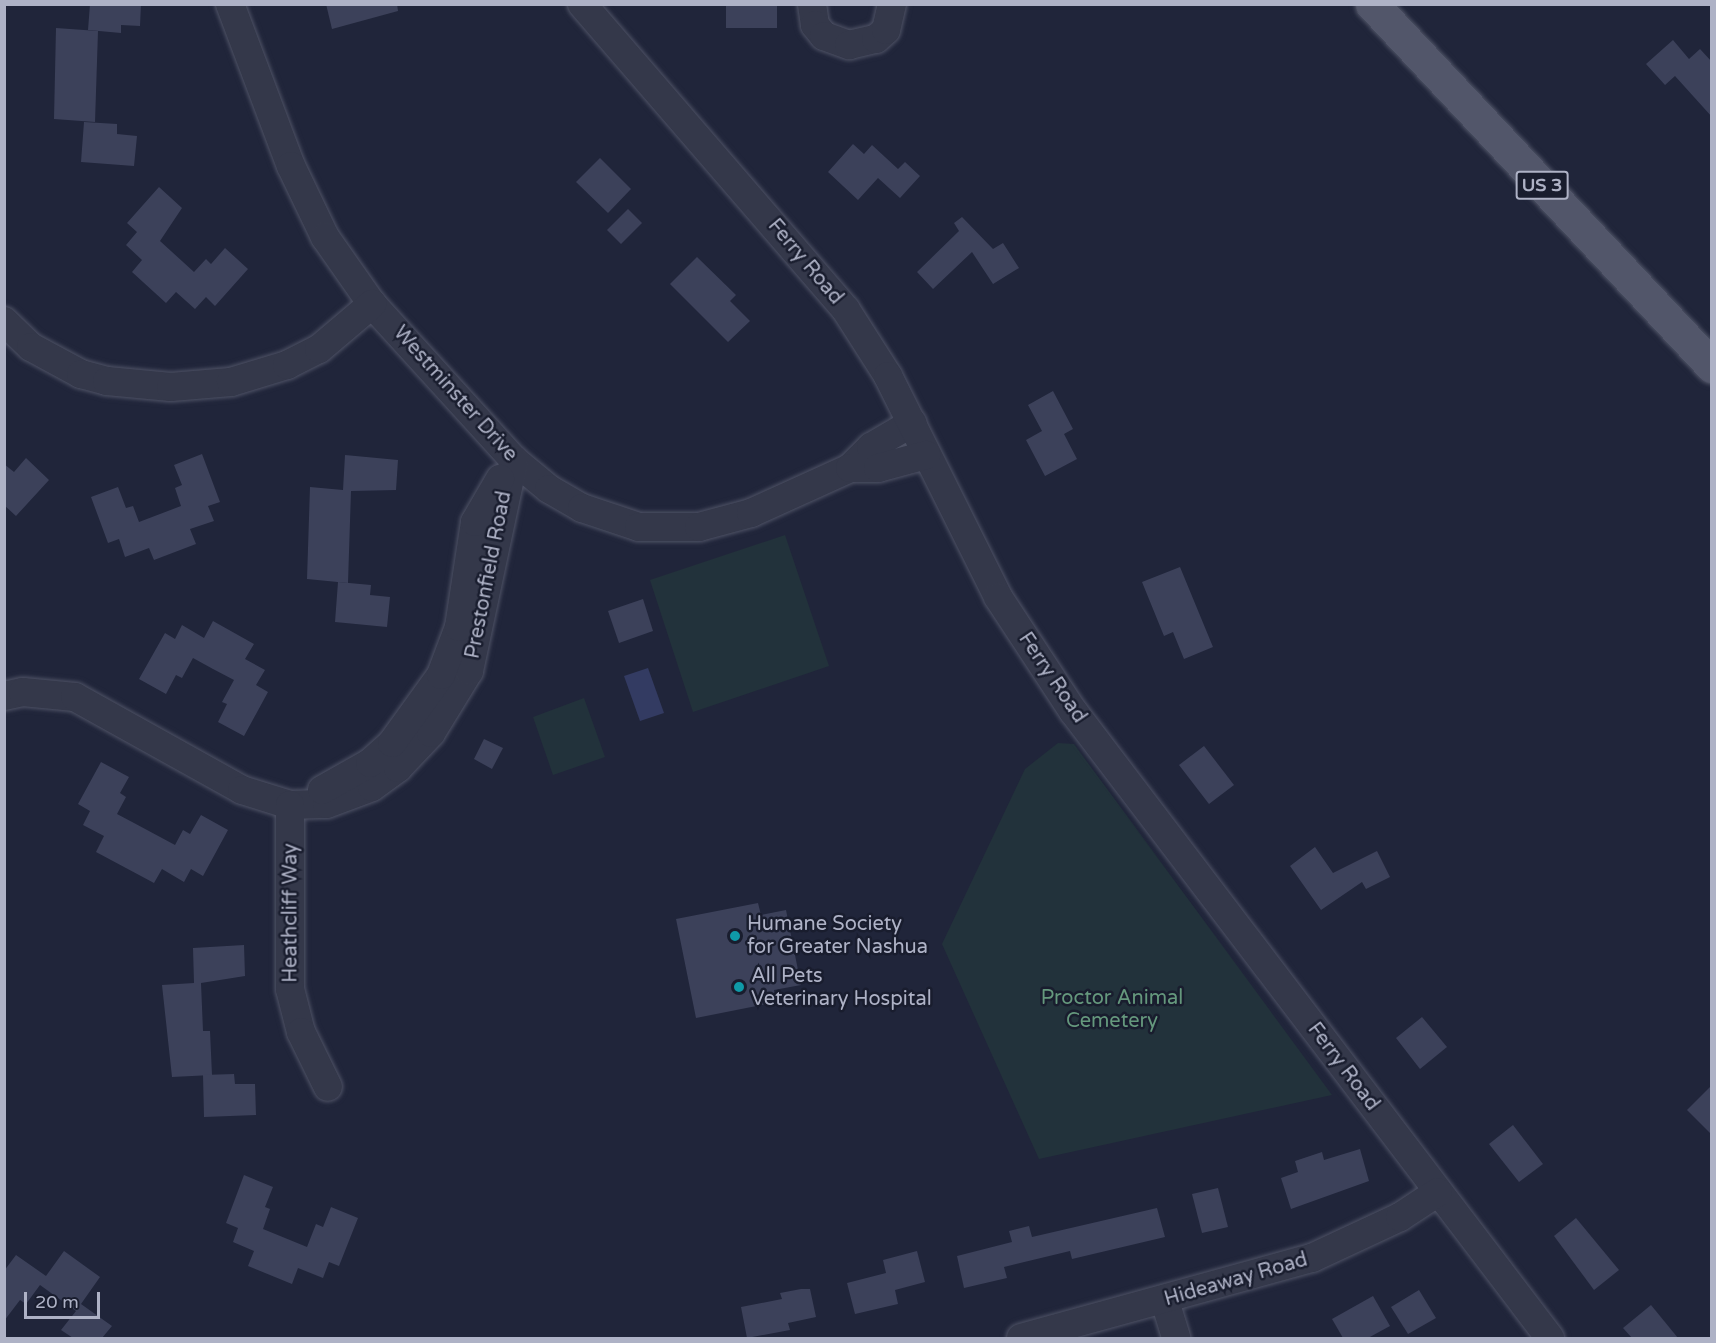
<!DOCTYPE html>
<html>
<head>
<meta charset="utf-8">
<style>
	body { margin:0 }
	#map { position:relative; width:1716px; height:1343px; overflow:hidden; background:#20253a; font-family:"Varela Round",sans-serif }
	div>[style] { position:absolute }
	.green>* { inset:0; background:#22323b }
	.water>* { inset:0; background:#333b62 }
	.building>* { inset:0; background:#3c415a }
	.roads { filter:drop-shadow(0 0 2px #4e5265) drop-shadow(0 0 2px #4e5265) }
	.minor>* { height:28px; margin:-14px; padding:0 14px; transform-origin:14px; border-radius:14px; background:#34384a }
	.major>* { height:33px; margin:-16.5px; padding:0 16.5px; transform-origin:16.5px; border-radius:16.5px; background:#52566a }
	.dots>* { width:16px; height:16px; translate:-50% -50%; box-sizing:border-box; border:3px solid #191d2e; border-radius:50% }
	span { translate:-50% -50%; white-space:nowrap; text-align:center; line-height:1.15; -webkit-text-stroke:5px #191d2e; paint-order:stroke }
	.shield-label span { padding:2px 4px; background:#191d2e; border:2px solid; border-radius:4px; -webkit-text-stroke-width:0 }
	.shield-label { font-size:18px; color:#aeb2c6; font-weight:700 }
	.street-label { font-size:20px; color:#aeb2c6 }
	.poi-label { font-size:20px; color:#aeb2c6 }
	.left { translate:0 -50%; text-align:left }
	.park-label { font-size:20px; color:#65987d }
	.frame { position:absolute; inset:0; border:6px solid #aeb2c6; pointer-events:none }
	.scale { position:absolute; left:24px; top:1292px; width:76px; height:27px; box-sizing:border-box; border:3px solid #aeb2c6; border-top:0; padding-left:8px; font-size:18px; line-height:21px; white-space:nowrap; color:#aeb2c6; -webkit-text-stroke:4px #191d2e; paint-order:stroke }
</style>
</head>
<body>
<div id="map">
	<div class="green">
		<i style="clip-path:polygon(785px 535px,829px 666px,693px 712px,650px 580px)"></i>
		<i style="clip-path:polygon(584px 698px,605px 757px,553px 775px,533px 717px)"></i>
		<i style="clip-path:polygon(1058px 743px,1074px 744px,1332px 1095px,1039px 1159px,942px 944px,1025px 769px)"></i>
	</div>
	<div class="water">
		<i style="clip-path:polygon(648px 668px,664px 713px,640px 721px,624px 676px)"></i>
	</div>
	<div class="building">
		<i style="clip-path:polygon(90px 4px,141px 4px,140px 26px,121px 25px,121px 33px,88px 30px)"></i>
		<i style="clip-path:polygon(326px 4px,397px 4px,398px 11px,332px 29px)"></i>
		<i style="clip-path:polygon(726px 4px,777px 4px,777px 28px,726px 28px)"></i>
		<i style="clip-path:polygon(56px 28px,98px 31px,95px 122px,54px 119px)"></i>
		<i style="clip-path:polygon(1673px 40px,1689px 59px,1700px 49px,1712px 62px,1712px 117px,1675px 76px,1665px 85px,1646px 64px)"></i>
		<i style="clip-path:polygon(84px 122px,117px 124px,117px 134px,137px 136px,134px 166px,81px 162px)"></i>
		<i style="clip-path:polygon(853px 144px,864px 154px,872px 145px,898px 169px,905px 162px,920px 176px,900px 198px,878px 178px,858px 200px,828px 172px)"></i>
		<i style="clip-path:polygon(600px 158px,631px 189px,608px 213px,576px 182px)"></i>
		<i style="clip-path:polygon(159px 187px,182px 208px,160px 241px,194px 272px,206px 259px,211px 264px,225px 248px,248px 269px,215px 306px,206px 297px,195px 309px,176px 292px,166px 303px,132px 272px,142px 260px,126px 245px,137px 232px,127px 223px)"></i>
		<i style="clip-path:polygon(628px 209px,642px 223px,621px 244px,607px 230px)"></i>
		<i style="clip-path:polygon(962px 217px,993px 249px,1003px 243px,1019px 268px,993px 284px,972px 252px,933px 289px,917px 272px,959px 231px,954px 223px)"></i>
		<i style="clip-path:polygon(697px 257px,736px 295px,730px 301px,750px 321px,728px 342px,670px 284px)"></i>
		<i style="clip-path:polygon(1053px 391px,1073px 429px,1064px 434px,1077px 459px,1045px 476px,1026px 440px,1042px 431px,1028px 405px)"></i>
		<i style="clip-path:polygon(202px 454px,220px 502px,208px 506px,214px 521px,190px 529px,196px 544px,154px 560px,149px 548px,125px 557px,119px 539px,108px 543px,91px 497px,118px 487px,126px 508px,133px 506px,139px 522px,181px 506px,175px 488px,182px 485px,174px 465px)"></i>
		<i style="clip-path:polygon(345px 455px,398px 460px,396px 490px,351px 491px,348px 583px,307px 579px,310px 487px,343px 490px)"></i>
		<i style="clip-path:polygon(26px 458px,49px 480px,16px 516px,4px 505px,4px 464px,14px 472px)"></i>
		<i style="clip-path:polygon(1180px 567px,1213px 647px,1184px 659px,1173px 632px,1164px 636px,1142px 582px)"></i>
		<i style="clip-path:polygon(338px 582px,371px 585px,370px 595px,390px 597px,387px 627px,335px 622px)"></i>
		<i style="clip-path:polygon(643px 599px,653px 631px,619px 643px,608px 611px)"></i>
		<i style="clip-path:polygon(213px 621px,254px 644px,245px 659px,265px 670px,256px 685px,268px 692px,244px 736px,218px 722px,227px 704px,222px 702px,234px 680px,213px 669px,193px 658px,182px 678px,176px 675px,166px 694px,139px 679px,165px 633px,175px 639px,182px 625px,204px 638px)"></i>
		<i style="clip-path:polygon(484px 739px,503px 748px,492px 769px,474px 759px)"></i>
		<i style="clip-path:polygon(1204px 746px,1234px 785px,1209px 804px,1179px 765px)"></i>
		<i style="clip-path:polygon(101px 762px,129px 777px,120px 793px,126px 797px,117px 814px,134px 823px,175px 845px,183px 830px,190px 834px,201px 815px,228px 830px,203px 876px,191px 869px,184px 882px,162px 869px,154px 883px,96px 852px,104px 836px,83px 825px,90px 811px,78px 804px)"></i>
		<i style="clip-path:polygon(1315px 847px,1333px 873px,1377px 851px,1390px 877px,1366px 889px,1362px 882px,1321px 910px,1290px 866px)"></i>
		<i style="clip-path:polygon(758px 903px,761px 915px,786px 910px,801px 985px,774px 990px,776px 1002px,696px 1018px,676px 919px)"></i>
		<i style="clip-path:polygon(244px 945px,245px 976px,201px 983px,203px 1031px,210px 1031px,212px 1075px,172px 1077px,162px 985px,194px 983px,193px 948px)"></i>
		<i style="clip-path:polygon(1422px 1017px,1447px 1047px,1420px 1069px,1396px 1038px)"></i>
		<i style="clip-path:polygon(234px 1074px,235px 1084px,255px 1084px,256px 1115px,204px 1117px,203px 1075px)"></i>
		<i style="clip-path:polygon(1712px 1085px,1712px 1135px,1687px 1110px)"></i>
		<i style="clip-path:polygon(1513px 1125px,1543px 1164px,1519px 1182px,1489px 1144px)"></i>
		<i style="clip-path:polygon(1360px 1149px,1369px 1181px,1291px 1209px,1281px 1178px,1298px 1172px,1295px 1161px,1322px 1152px,1324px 1160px)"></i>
		<i style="clip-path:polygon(244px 1175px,273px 1187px,265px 1207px,270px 1209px,263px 1229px,307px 1247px,316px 1224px,323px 1227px,331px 1207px,358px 1218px,339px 1266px,329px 1262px,323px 1278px,298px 1268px,292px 1284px,248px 1266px,254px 1251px,233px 1242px,238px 1228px,226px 1223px)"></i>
		<i style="clip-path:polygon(1218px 1188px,1228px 1227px,1202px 1233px,1192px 1194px)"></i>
		<i style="clip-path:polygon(1157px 1208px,1165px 1237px,1072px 1259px,1070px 1251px,1004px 1267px,1007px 1278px,964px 1288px,957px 1256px,1012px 1242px,1009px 1231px,1029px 1226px,1032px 1237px)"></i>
		<i style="clip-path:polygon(1576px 1218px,1619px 1270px,1594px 1290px,1554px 1236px)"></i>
		<i style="clip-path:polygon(64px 1251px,100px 1277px,81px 1304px,112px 1326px,102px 1338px,73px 1338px,61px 1330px,76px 1311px,40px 1285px,26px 1304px,20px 1300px,4px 1321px,4px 1271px,16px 1255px,46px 1276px)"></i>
		<i style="clip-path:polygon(917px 1251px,925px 1282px,895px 1290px,898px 1304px,855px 1314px,847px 1283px,886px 1273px,883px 1260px)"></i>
		<i style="clip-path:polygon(801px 1289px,810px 1289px,816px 1317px,788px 1323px,790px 1330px,747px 1338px,741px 1307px,782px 1299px,780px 1293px)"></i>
		<i style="clip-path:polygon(1419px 1290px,1436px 1318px,1408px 1334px,1391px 1307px)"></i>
		<i style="clip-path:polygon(1373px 1296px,1390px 1326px,1368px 1338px,1343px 1338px,1332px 1319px)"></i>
		<i style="clip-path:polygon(1651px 1305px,1678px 1338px,1632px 1338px,1623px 1328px)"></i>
	</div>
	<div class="roads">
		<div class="minor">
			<i style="left:230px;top:4px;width:173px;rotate:69.4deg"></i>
			<i style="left:291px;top:166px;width:79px;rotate:64.4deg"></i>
			<i style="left:325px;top:237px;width:82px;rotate:55deg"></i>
			<i style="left:372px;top:304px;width:211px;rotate:47.7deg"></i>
			<i style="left:514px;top:460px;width:45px;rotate:39.6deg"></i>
			<i style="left:549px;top:489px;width:38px;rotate:30deg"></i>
			<i style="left:582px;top:508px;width:60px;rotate:18.4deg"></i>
			<i style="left:639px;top:527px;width:60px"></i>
			<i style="left:699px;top:527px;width:54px;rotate:-15.1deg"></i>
			<i style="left:751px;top:513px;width:109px;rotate:-24.4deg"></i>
			<i style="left:850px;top:468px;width:30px;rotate:-45deg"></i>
			<i style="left:871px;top:447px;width:48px;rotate:-30.3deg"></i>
			<i style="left:582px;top:4px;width:404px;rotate:49.2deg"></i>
			<i style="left:846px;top:310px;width:78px;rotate:57.5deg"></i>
			<i style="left:888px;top:376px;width:247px;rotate:63.5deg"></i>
			<i style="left:998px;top:597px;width:136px;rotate:56.7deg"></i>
			<i style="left:1073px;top:711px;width:788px;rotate:52.74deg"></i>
			<i style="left:812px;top:4px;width:21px;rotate:82deg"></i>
			<i style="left:815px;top:25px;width:14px;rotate:51deg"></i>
			<i style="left:824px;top:36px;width:27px;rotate:20deg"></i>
			<i style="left:849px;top:45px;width:28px;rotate:-13deg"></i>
			<i style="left:876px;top:39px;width:13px;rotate:-42deg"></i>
			<i style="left:886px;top:30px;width:27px;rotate:-77deg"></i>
			<i style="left:4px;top:321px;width:37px;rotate:44deg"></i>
			<i style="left:31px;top:347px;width:57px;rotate:28.4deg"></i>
			<i style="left:81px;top:374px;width:27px;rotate:15deg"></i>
			<i style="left:107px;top:381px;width:64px;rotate:5.4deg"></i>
			<i style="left:171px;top:387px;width:60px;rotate:-4.8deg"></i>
			<i style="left:231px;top:382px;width:59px;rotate:-16.9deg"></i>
			<i style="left:287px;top:365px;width:36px;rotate:-27deg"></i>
			<i style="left:319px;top:349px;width:70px;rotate:-40.3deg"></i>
			<i style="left:850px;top:468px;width:28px"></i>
			<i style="left:878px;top:468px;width:50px;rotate:-15.2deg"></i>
			<i style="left:4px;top:696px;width:19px;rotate:-12deg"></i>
			<i style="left:23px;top:692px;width:52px;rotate:5.5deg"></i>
			<i style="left:75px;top:697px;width:191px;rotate:29.1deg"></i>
			<i style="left:242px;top:790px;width:50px;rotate:17.4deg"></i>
			<i style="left:290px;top:805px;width:37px;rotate:-2deg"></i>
			<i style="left:327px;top:804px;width:48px;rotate:-20.7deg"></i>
			<i style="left:372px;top:787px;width:32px;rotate:-36deg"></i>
			<i style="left:398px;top:768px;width:48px;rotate:-46.7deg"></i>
			<i style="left:431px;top:733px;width:73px;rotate:-58.5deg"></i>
			<i style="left:469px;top:671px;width:216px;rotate:-78deg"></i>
			<i style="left:322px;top:790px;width:55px;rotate:-29.4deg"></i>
			<i style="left:370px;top:763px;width:30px;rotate:-42deg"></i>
			<i style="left:392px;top:743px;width:84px;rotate:-54.2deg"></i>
			<i style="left:441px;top:675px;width:51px;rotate:-69.4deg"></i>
			<i style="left:459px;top:627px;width:106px;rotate:-81.3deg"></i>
			<i style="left:475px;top:522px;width:50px;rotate:-59.8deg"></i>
			<i style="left:290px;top:805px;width:184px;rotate:90deg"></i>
			<i style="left:290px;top:989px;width:44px;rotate:75.7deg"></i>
			<i style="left:301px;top:1032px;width:61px;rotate:63.9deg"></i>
			<i style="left:1165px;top:1301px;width:39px;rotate:73deg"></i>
			<i style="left:1021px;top:1338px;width:302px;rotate:-15.4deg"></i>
			<i style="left:1312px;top:1258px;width:97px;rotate:-25deg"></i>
			<i style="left:1400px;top:1217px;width:45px;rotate:-33.3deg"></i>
		</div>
		<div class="major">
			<i style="left:1372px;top:4px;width:497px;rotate:46.8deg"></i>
		</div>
	</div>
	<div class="dots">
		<i style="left:735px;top:936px;background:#0f9aa8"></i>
		<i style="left:739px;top:987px;background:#0f9aa8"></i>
	</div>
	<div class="shield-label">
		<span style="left:1542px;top:185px">US 3</span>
	</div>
	<div class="street-label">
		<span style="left:805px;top:262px;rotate:50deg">Ferry Road</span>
		<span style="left:455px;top:394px;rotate:48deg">Westminster Drive</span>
		<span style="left:489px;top:575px;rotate:-79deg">Prestonfield Road</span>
		<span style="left:1052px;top:678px;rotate:56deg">Ferry Road</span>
		<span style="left:291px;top:913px;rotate:-90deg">Heathcliff Way</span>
		<span style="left:1343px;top:1067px;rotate:53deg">Ferry Road</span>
		<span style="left:1236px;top:1280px;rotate:-16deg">Hideaway Road</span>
	</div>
	<div class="poi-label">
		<span class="left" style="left:747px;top:936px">Humane Society<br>for Greater Nashua</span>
		<span class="left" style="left:751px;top:988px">All Pets<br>Veterinary Hospital</span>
	</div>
	<div class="park-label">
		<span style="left:1112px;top:1010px">Proctor Animal<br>Cemetery</span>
	</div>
	<div class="frame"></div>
	<div class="scale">20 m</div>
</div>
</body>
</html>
